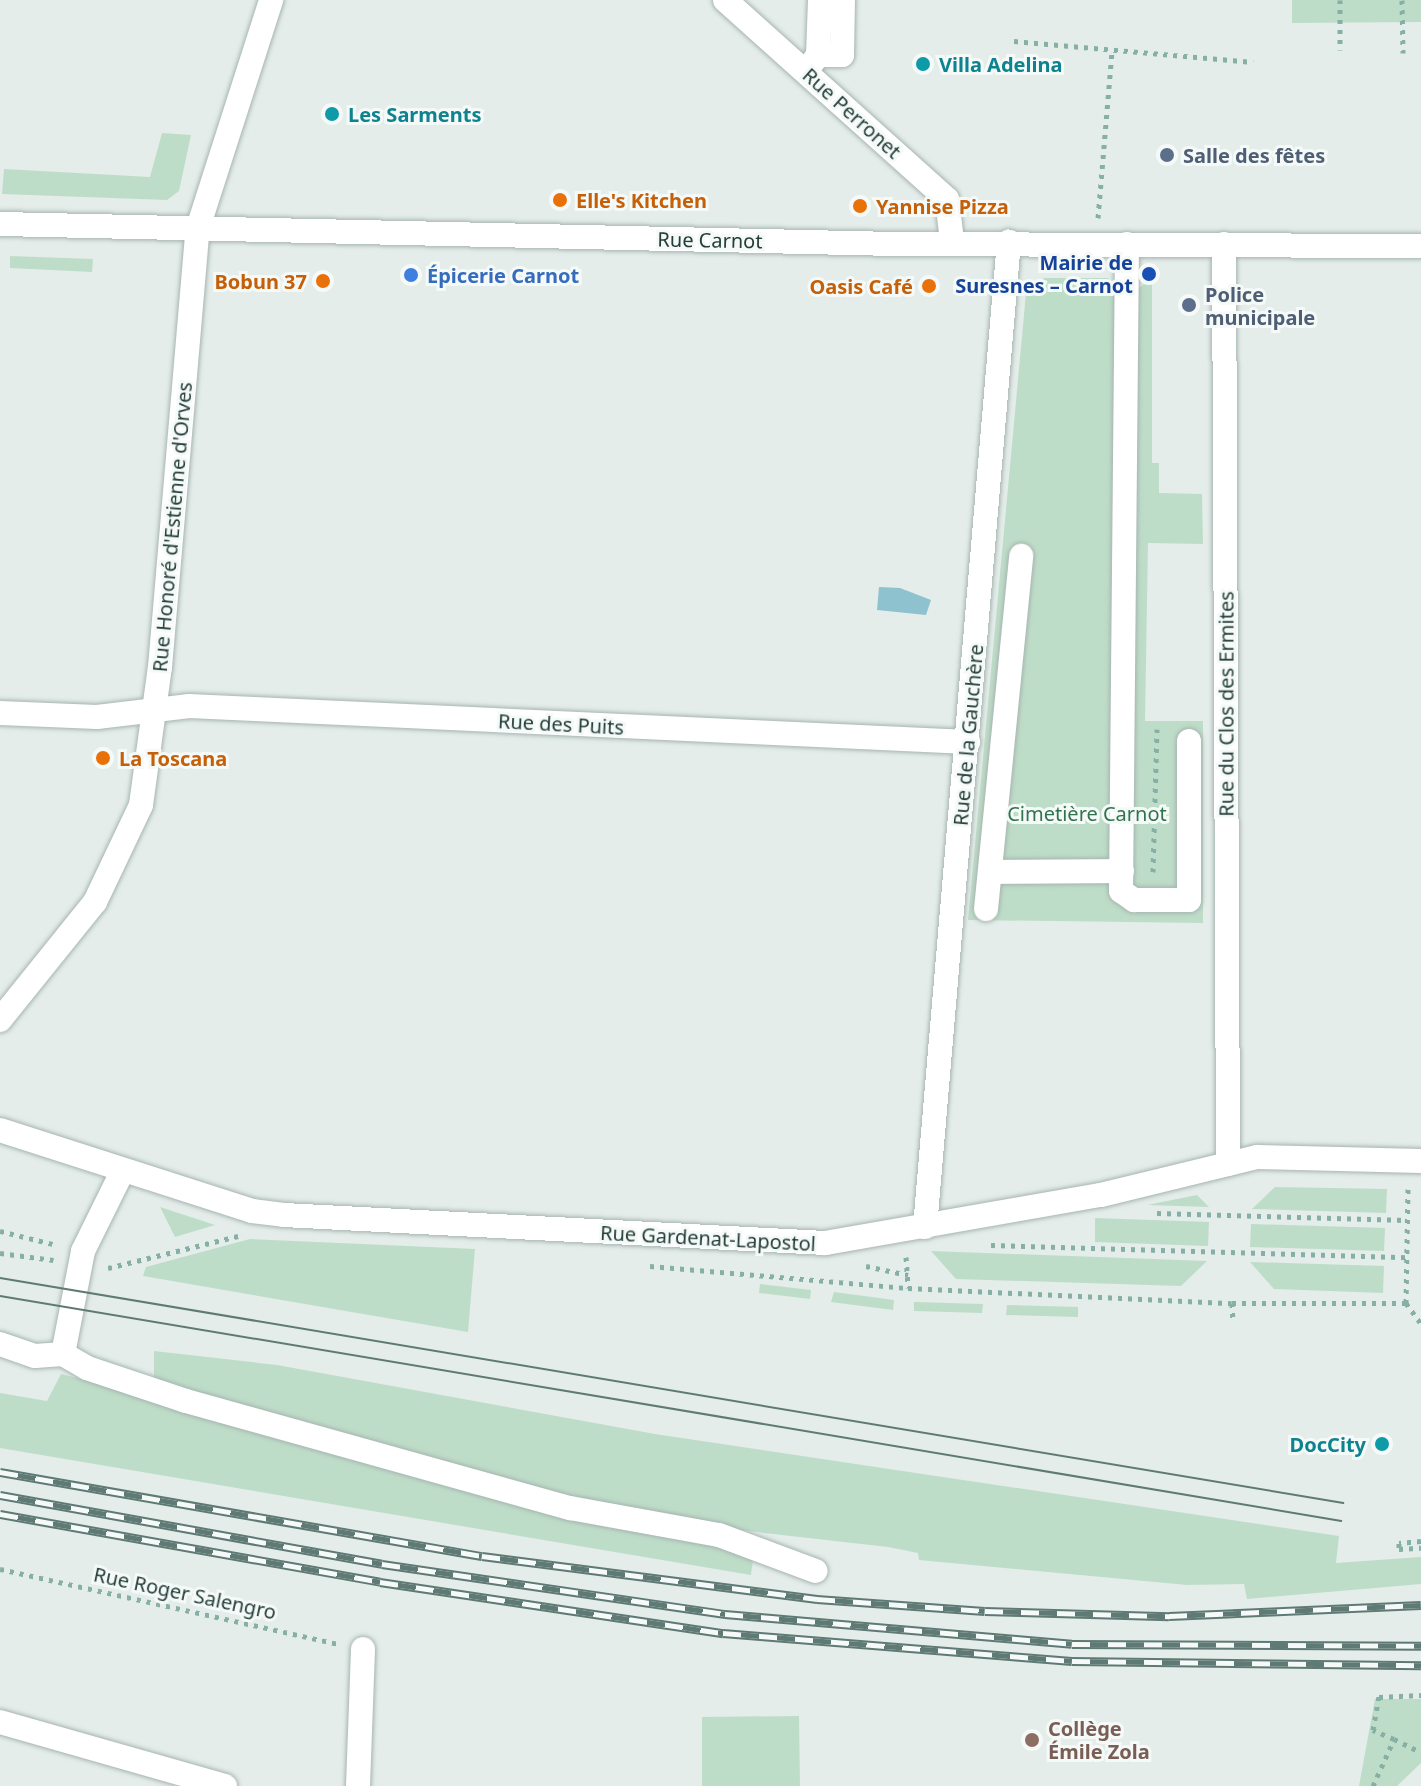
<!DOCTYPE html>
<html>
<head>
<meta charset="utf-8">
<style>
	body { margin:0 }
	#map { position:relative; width:1421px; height:1786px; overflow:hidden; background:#e4edea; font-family:"Noto Sans",sans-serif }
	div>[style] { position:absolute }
	.green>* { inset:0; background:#beddc8 }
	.water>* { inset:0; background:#8fc2cf }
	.path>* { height:5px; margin-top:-2.5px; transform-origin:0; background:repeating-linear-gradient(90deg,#86afa5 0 4px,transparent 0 10px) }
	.roads { filter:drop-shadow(0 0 2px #a7b5b1) drop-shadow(0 0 2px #a7b5b1) }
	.minor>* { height:24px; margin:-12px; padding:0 12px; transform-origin:12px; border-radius:12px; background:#fff }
	.tram>* { height:2px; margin:-1px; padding:0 1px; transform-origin:1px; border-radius:1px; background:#5f7a74 }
	.rail>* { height:9px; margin-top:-4.5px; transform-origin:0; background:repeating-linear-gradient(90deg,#f5faf8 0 18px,#5f7a74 0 36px); box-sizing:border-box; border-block:2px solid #5f7a74 }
	.dots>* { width:22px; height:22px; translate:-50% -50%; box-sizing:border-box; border:4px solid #f5faf8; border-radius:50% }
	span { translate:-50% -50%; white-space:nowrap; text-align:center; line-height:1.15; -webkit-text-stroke:6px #f5faf8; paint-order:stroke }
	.culture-label { font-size:20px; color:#0d838f; font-weight:700 }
	.left { translate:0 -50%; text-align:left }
	.right { translate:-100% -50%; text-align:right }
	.street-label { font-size:20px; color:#243e39 }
	.service-label { font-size:20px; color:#4e5e75; font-weight:700 }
	.food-label { font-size:20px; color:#c56008; font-weight:700 }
	.transit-label { font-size:20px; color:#164399; font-weight:700 }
	.shop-label { font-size:20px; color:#366cbe; font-weight:700 }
	.park-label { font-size:20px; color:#30744e }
	.education-label { font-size:20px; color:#785e54; font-weight:700 }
</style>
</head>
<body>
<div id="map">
	<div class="green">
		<i style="clip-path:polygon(1292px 0,1421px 0,1421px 22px,1292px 23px)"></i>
		<i style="clip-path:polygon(162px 133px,191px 135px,179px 191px,167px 200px,2px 194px,4px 169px,150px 177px)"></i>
		<i style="clip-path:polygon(10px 256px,93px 259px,92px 272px,10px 268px)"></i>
		<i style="clip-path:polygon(1044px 278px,1108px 278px,1116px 288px,1139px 288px,1152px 278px,1152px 463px,1159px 463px,1159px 493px,1202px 494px,1203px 544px,1148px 543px,1145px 721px,1203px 721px,1203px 923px,968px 920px,1026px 293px)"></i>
		<i style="clip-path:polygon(1275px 1187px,1387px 1189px,1386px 1213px,1252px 1209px)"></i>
		<i style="clip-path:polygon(1197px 1195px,1209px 1207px,1147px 1205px)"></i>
		<i style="clip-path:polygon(160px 1207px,215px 1225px,175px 1237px)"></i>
		<i style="clip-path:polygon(1095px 1218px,1209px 1222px,1208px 1246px,1095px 1242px)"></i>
		<i style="clip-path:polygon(1251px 1224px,1385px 1228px,1384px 1251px,1250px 1247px)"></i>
		<i style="clip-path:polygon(250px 1239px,475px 1249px,468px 1332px,143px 1276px,146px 1267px)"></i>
		<i style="clip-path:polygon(931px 1251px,1207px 1261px,1181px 1286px,956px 1279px)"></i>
		<i style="clip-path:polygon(1250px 1262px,1384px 1266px,1383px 1293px,1274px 1289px)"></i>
		<i style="clip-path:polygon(760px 1284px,811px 1290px,810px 1299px,759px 1293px)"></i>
		<i style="clip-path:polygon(834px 1292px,894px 1300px,893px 1310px,831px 1302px)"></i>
		<i style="clip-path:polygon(914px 1302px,983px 1304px,982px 1313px,914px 1311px)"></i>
		<i style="clip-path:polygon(1007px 1305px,1078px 1307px,1078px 1317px,1006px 1315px)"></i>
		<i style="clip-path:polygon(154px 1351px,277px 1365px,655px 1434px,1339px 1536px,1336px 1563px,1421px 1557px,1421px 1584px,1247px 1599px,1244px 1584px,1187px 1585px,919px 1560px,918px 1553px,888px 1547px,730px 1529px,530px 1487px,154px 1380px)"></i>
		<i style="clip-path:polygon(61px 1374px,754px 1551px,751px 1575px,0 1448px,0 1393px,47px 1401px)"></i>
		<i style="clip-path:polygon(1375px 1699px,1421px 1699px,1421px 1763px,1397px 1786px,1359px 1786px)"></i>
		<i style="clip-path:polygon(799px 1716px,800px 1786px,702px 1786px,702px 1717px)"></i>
	</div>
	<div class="water">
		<i style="clip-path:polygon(879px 587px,900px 588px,931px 600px,926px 615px,877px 610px)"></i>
	</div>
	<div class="path">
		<i style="left:1340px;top:0;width:50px;rotate:90deg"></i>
		<i style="left:1402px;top:0;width:53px;rotate:88.9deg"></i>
		<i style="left:1014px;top:41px;width:240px;rotate:5deg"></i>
		<i style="left:1098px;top:218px;width:169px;rotate:-85.2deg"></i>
		<i style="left:1153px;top:872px;width:143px;rotate:-88.4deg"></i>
		<i style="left:1157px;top:1213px;width:250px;rotate:1.6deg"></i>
		<i style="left:0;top:1231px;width:59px;rotate:13.8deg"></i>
		<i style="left:991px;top:1245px;width:416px;rotate:1.7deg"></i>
		<i style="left:0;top:1253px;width:54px;rotate:7.4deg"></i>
		<i style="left:906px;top:1257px;width:31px;rotate:86deg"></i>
		<i style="left:908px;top:1288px;width:324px;rotate:2.7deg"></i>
		<i style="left:1232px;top:1303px;width:174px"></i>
		<i style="left:1406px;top:1303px;width:26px;rotate:54deg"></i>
		<i style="left:650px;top:1266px;width:259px;rotate:4.9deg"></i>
		<i style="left:866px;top:1266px;width:43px;rotate:12.1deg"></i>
		<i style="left:108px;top:1268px;width:134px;rotate:-13.8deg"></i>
		<i style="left:1232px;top:1303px;width:19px;rotate:87deg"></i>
		<i style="left:1406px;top:1303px;width:114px;rotate:-89deg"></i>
		<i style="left:1421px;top:1541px;width:22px;rotate:175deg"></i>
		<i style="left:1399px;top:1543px;width:6px;rotate:90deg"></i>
		<i style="left:1399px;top:1549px;width:22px;rotate:-3deg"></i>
		<i style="left:0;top:1569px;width:346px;rotate:12.5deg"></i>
		<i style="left:1394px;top:1739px;width:30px;rotate:26deg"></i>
		<i style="left:1373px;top:1786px;width:51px;rotate:-65.9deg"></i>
		<i style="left:1394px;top:1739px;width:23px;rotate:-157deg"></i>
		<i style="left:1373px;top:1730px;width:34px;rotate:-80deg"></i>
		<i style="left:1379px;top:1697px;width:42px;rotate:-2.7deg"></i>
	</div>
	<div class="roads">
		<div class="minor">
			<i style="left:725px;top:0;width:298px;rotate:41.9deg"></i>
			<i style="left:947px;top:199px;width:42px;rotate:83.2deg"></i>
			<i style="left:818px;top:55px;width:24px"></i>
			<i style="left:842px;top:55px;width:55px;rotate:-89deg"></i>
			<i style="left:810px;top:66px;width:14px;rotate:-54deg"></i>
			<i style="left:818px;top:55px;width:55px;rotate:-87.9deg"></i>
			<i style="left:0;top:224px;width:898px;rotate:1.28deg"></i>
			<i style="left:898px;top:244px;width:523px;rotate:0.22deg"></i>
			<i style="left:1127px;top:244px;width:647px;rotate:90.53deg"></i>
			<i style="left:1121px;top:891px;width:16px;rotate:35deg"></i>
			<i style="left:1134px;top:900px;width:55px"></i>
			<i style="left:1189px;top:900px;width:159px;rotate:-90deg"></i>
			<i style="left:1224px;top:244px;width:920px;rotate:89.75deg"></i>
			<i style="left:0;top:713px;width:97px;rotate:2.4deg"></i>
			<i style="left:97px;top:717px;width:93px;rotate:-6.8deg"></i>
			<i style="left:189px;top:706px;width:780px;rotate:2.65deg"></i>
			<i style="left:991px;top:872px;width:131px;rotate:-0.4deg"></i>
			<i style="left:986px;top:909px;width:355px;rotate:-84.3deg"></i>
			<i style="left:0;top:1020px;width:151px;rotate:-51.2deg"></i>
			<i style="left:95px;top:902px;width:107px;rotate:-64.6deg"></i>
			<i style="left:141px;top:805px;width:139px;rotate:-82.2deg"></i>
			<i style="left:160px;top:667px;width:438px;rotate:-85.1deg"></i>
			<i style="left:197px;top:231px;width:243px;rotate:-72.2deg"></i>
			<i style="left:0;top:1130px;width:265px;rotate:17.8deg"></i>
			<i style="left:252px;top:1211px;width:32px;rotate:7deg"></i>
			<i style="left:284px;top:1215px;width:542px;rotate:2.96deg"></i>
			<i style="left:825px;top:1243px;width:280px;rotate:-9.9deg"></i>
			<i style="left:1101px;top:1195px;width:161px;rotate:-13.7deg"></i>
			<i style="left:1257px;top:1157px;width:164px;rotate:1.4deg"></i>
			<i style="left:925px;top:1227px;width:989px;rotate:-85.13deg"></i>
			<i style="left:0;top:1344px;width:37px;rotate:19deg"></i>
			<i style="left:35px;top:1356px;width:28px;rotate:-4deg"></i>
			<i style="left:63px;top:1354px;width:28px;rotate:30deg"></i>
			<i style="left:87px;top:1368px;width:104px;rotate:18.4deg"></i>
			<i style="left:186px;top:1401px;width:399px;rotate:15.6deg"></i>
			<i style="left:570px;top:1508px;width:151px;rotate:10.3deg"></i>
			<i style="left:719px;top:1535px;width:103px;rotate:20.4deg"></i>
			<i style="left:63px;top:1354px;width:105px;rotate:-79deg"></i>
			<i style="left:83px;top:1251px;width:90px;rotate:-63.7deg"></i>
			<i style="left:0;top:1722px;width:234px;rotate:15.9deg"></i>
			<i style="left:358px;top:1786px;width:137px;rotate:-87.9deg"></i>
		</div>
	</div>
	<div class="tram">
		<i style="left:0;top:1278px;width:1362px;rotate:9.51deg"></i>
		<i style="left:0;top:1296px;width:1360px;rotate:9.52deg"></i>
	</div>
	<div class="rail">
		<i style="left:0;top:1472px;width:489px;rotate:9.9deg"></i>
		<i style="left:482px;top:1556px;width:338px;rotate:7.3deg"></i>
		<i style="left:817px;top:1599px;width:168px;rotate:4.1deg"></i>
		<i style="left:985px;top:1611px;width:184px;rotate:1.6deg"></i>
		<i style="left:1169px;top:1616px;width:252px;rotate:-2.5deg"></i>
		<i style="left:0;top:1495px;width:388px;rotate:10.2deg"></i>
		<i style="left:382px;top:1564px;width:347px;rotate:8.3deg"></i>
		<i style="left:725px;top:1614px;width:348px;rotate:4.9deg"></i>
		<i style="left:1072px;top:1644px;width:349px;rotate:0.3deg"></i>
		<i style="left:0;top:1514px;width:386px;rotate:10.1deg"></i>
		<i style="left:380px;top:1582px;width:347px;rotate:8.5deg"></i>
		<i style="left:723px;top:1633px;width:350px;rotate:4.6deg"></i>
		<i style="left:1072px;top:1661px;width:349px;rotate:0.7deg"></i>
	</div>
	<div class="dots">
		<i style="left:923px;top:64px;background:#0f9aa8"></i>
		<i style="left:332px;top:114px;background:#0f9aa8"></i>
		<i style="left:1167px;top:155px;background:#5c6f8a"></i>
		<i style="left:560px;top:200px;background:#e8710a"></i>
		<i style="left:860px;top:206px;background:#e8710a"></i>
		<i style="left:1149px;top:274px;background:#1a4fb4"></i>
		<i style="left:411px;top:275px;background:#3f7fe0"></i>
		<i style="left:323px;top:281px;background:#e8710a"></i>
		<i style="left:929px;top:286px;background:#e8710a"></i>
		<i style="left:1189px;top:305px;background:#5c6f8a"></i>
		<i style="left:103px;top:758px;background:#e8710a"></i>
		<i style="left:1382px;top:1444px;background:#0f9aa8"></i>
		<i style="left:1032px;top:1740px;background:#8d6e63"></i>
	</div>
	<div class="culture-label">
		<span class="left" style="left:939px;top:64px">Villa Adelina</span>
		<span class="left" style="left:348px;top:114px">Les Sarments</span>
		<span class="right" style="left:1366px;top:1444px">DocCity</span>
	</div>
	<div class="street-label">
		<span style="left:852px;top:113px;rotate:42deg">Rue Perronet</span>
		<span style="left:710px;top:240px;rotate:1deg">Rue Carnot</span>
		<span style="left:172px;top:527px;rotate:-85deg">Rue Honoré d'Estienne d'Orves</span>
		<span style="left:1226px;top:704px;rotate:-90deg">Rue du Clos des Ermites</span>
		<span style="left:561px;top:724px;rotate:3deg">Rue des Puits</span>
		<span style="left:968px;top:735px;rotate:-85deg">Rue de la Gauchère</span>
		<span style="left:708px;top:1238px;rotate:3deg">Rue Gardenat-Lapostol</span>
		<span style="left:185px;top:1593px;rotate:12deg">Rue Roger Salengro</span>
	</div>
	<div class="service-label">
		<span class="left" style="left:1183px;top:155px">Salle des fêtes</span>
		<span class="left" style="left:1205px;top:306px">Police<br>municipale</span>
	</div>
	<div class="food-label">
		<span class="left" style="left:576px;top:200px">Elle's Kitchen</span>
		<span class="left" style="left:876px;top:206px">Yannise Pizza</span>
		<span class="right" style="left:307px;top:281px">Bobun 37</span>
		<span class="right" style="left:913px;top:286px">Oasis Café</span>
		<span class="left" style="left:119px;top:758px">La Toscana</span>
	</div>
	<div class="transit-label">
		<span class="right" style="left:1133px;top:274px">Mairie de<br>Suresnes – Carnot</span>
	</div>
	<div class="shop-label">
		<span class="left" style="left:427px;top:275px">Épicerie Carnot</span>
	</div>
	<div class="park-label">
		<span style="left:1087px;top:813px">Cimetière Carnot</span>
	</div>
	<div class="education-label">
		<span class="left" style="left:1048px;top:1740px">Collège<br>Émile Zola</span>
	</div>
</div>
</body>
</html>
